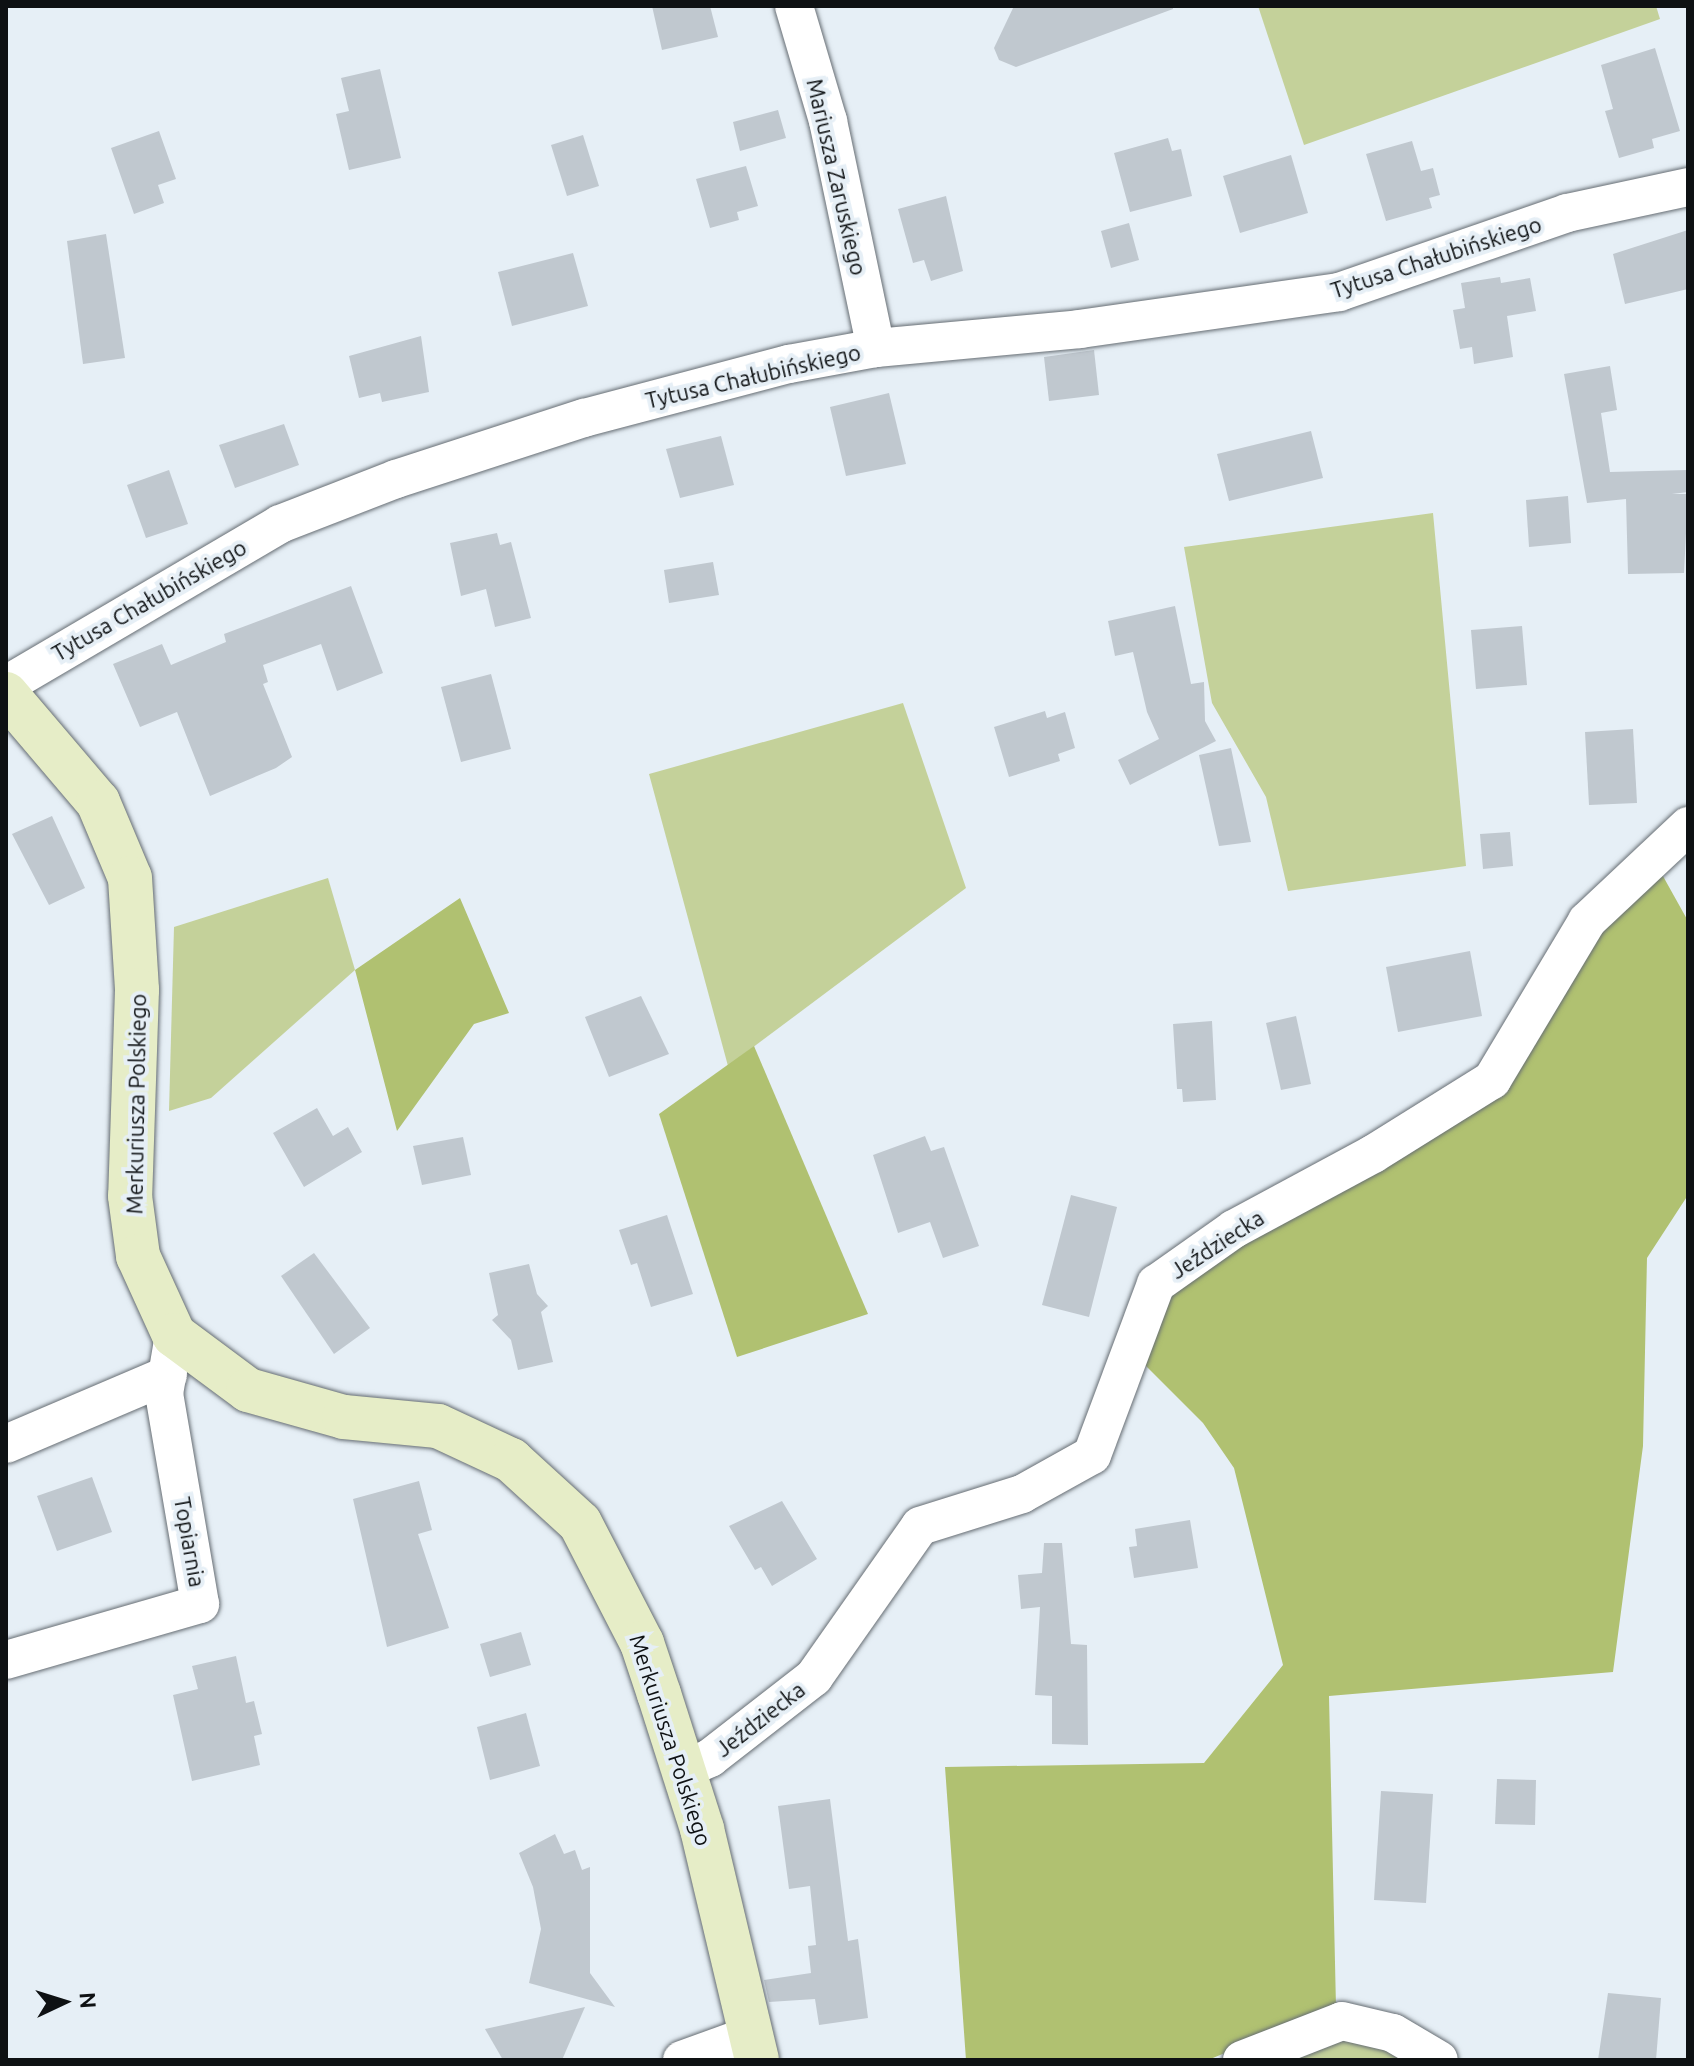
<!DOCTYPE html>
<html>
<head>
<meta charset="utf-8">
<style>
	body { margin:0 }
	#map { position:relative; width:1694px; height:2066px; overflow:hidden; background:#e6eff6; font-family:Ubuntu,sans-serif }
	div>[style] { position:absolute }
	.green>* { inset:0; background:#c4d19a }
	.forest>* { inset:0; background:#b0c171 }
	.building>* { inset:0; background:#c0c8cf }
	.roads { filter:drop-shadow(0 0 2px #666d73) drop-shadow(0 0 2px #666d73) }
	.street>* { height:38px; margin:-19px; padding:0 19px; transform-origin:19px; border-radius:19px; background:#fff }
	.secondary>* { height:44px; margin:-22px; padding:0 22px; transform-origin:22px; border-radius:22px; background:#e6edc7 }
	span { translate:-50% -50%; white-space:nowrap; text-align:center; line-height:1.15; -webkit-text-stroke:8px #e6eff6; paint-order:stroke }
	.street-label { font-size:22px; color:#0e1113 }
	.frame { position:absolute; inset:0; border:8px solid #0e1113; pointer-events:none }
	.north { position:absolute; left:24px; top:1962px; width:80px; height:80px; -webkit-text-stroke:6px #e6eff6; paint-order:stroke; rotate:86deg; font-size:22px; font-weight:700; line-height:32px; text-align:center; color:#0e1113 }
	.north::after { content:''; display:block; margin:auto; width:28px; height:36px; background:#0e1113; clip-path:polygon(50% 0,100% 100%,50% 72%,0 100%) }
</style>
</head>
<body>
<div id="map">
	<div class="green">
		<i style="clip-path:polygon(1258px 6px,1656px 6px,1660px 19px,1304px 145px)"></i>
		<i style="clip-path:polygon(1433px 513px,1466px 866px,1288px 891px,1266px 797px,1212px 703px,1184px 547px)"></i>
		<i style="clip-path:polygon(903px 703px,966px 888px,728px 1066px,649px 774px)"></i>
		<i style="clip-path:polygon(328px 878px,355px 970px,211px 1098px,169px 1111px,174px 927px)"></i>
		<i style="clip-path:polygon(1350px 2038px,1418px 2060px,1294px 2060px)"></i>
	</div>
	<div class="forest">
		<i style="clip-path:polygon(1659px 869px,1688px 921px,1688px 1195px,1647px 1258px,1643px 1446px,1613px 1672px,1329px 1696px,1336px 2007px,1208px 2060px,966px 2060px,945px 1767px,1204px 1763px,1283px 1665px,1234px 1468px,1203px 1423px,1136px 1356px,1186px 1271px,1501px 1095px,1565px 968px)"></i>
		<i style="clip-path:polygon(460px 898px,509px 1013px,474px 1024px,397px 1131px,355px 970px)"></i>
		<i style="clip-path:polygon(754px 1046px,868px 1314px,737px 1357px,659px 1114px)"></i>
	</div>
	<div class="building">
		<i style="clip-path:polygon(652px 6px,710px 6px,718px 37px,662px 50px)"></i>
		<i style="clip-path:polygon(1014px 6px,1173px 6px,1173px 9px,1016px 67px,999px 60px,994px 48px)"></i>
		<i style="clip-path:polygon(1655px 48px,1680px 131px,1652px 139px,1654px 148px,1619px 158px,1605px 111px,1613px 109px,1601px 65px)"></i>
		<i style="clip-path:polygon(380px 69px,401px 158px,349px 170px,336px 114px,349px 111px,341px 78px)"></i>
		<i style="clip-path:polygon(778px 110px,786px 138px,740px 151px,733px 122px)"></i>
		<i style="clip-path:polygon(159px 131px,176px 179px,158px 185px,164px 203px,134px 214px,111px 148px)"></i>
		<i style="clip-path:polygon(583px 135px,599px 186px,567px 196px,551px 145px)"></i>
		<i style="clip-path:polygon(1168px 138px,1172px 151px,1181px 149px,1192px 196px,1130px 212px,1114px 153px)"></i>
		<i style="clip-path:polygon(1412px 141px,1421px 171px,1433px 168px,1440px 195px,1429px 198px,1432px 208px,1386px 221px,1366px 154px)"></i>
		<i style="clip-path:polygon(1291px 155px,1308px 213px,1240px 233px,1223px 176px)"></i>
		<i style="clip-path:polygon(746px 166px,758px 206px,737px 212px,739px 220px,710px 228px,696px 179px)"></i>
		<i style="clip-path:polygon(946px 196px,963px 271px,931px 281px,924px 260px,913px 263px,898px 209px)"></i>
		<i style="clip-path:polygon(1129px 223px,1139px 260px,1111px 268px,1101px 231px)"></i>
		<i style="clip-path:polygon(1688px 230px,1688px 289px,1625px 304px,1613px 254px)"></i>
		<i style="clip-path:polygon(106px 234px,125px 358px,83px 364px,67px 241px)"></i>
		<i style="clip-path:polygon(573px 253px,588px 306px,512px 326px,498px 272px)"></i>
		<i style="clip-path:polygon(1500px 277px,1501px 283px,1530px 278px,1536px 311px,1507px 316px,1513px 357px,1474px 364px,1472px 347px,1460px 349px,1453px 310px,1465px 308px,1461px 283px)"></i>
		<i style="clip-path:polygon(421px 336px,429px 392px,382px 402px,380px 393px,359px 398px,349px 356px)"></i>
		<i style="clip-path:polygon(1094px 350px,1099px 395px,1049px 401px,1044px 357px)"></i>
		<i style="clip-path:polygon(1610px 366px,1617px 410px,1601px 413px,1610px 472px,1688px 470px,1688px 492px,1672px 494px,1688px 494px,1684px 573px,1628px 574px,1626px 499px,1587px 503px,1564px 374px)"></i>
		<i style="clip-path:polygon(889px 393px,906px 464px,846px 476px,830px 407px)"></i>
		<i style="clip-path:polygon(284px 424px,299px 465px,235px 488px,219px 445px)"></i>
		<i style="clip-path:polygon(1311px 431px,1323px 478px,1229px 501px,1217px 454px)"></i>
		<i style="clip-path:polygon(721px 436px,734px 485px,680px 498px,666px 449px)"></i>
		<i style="clip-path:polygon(169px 470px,188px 524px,146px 538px,127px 485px)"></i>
		<i style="clip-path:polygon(1568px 496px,1571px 543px,1529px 547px,1526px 500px)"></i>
		<i style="clip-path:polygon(497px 533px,500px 545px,511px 542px,531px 618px,495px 627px,486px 589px,461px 596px,450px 543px)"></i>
		<i style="clip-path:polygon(713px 562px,719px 595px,669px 603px,664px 570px)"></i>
		<i style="clip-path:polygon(351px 586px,383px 673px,337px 691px,321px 644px,263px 665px,268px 682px,263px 684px,292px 757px,276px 768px,210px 796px,177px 712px,140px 727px,113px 664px,162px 644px,171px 665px,226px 642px,224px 634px)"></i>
		<i style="clip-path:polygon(1175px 606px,1191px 684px,1204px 682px,1205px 721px,1216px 741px,1130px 785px,1118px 760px,1159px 739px,1147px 712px,1133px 652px,1115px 656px,1108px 621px)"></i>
		<i style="clip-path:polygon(1522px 626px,1527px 685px,1476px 689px,1471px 630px)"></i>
		<i style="clip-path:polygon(491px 674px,511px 749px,461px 762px,441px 687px)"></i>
		<i style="clip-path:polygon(1045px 711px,1047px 718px,1065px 712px,1075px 748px,1058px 754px,1060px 761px,1009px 777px,994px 727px)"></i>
		<i style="clip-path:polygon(1633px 729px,1637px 803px,1589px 805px,1585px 732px)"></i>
		<i style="clip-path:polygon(1231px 748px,1251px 842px,1219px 846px,1199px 755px)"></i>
		<i style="clip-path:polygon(52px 816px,85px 888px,49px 905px,12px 834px)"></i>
		<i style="clip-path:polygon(1510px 832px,1513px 866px,1483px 869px,1480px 834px)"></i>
		<i style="clip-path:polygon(1470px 951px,1482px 1016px,1398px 1032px,1386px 967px)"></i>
		<i style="clip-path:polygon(641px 996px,669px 1054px,609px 1077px,585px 1017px)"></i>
		<i style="clip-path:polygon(1296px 1016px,1311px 1084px,1281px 1090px,1266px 1023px)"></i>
		<i style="clip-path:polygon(1212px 1021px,1216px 1100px,1183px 1102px,1182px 1089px,1177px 1089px,1173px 1024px)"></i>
		<i style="clip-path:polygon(317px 1108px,333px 1136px,348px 1127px,362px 1152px,304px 1187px,273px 1133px)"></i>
		<i style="clip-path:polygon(925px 1136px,931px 1151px,944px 1147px,979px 1246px,943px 1258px,930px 1222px,898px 1233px,873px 1155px)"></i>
		<i style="clip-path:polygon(463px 1137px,471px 1175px,422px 1185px,413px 1146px)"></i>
		<i style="clip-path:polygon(1071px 1195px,1117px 1207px,1089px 1317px,1042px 1305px)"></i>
		<i style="clip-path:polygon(667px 1215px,693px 1294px,651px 1307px,637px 1263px,631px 1265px,619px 1230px)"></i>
		<i style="clip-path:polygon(314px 1253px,370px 1328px,334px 1354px,281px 1276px)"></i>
		<i style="clip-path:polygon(529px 1264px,537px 1294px,548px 1306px,541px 1312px,553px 1362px,518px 1370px,511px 1340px,492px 1320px,498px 1315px,489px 1273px)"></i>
		<i style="clip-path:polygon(92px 1477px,112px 1532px,57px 1551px,37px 1496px)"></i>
		<i style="clip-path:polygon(419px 1481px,432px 1530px,418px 1534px,449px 1628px,387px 1647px,353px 1499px)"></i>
		<i style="clip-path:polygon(782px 1501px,817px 1559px,772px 1586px,761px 1567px,755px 1570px,729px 1526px)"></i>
		<i style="clip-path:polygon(1190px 1520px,1198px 1568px,1134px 1578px,1129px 1547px,1137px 1546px,1135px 1529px)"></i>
		<i style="clip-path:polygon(1044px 1543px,1062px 1543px,1071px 1644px,1087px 1645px,1088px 1745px,1052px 1744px,1052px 1696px,1035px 1695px,1040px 1607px,1021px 1609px,1018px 1575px,1042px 1573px)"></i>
		<i style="clip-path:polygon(521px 1632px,531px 1665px,490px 1677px,480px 1644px)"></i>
		<i style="clip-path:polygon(236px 1656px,246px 1703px,254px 1701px,262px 1734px,254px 1736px,260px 1765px,192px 1781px,173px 1695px,198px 1689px,192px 1666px)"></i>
		<i style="clip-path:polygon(526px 1713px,540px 1766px,490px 1780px,477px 1727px)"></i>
		<i style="clip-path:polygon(1497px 1779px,1536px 1780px,1535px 1825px,1495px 1824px)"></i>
		<i style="clip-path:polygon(1381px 1791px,1433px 1794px,1426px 1903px,1374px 1900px)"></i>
		<i style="clip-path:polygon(830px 1799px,848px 1941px,858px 1939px,868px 2018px,819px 2025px,815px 1999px,769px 2002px,764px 1980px,811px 1973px,808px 1946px,816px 1945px,810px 1886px,789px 1889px,778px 1806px)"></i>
		<i style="clip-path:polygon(555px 1834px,564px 1854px,575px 1850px,582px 1870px,590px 1867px,590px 1973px,615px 2007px,529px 1983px,541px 1929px,533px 1887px,519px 1853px)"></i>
		<i style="clip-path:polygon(1608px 1993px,1661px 1998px,1656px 2060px,1598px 2060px)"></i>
		<i style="clip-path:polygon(585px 2007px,562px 2060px,503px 2060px,485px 2029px)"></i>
	</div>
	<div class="roads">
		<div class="street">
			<i style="left:794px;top:6px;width:120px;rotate:73.5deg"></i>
			<i style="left:828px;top:121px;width:232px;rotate:78.1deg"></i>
			<i style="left:6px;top:685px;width:318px;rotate:-30.4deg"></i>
			<i style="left:280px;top:524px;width:124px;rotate:-21.2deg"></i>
			<i style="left:396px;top:479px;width:198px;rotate:-18deg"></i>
			<i style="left:584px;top:418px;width:212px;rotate:-14.8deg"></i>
			<i style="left:789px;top:364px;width:88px;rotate:-10.4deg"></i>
			<i style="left:876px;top:348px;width:205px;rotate:-5.3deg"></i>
			<i style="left:1080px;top:329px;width:262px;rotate:-8.1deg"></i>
			<i style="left:1339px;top:292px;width:241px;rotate:-19.1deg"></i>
			<i style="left:1567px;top:213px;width:124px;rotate:-12.1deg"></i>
			<i style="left:6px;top:1444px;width:176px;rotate:-23.1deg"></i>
			<i style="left:6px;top:1660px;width:202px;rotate:-16.1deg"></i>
			<i style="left:200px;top:1604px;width:213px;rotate:-99.7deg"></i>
			<i style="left:164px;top:1394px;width:60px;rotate:-80.4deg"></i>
			<i style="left:683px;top:1770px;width:30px;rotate:-24deg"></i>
			<i style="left:710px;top:1758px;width:132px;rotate:-37.9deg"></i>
			<i style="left:814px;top:1677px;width:184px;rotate:-54.9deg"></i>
			<i style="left:920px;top:1526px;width:107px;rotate:-17.4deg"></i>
			<i style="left:1022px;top:1494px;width:80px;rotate:-29.1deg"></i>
			<i style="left:1092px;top:1455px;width:183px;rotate:-69.5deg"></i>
			<i style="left:1156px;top:1284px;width:95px;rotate:-35.2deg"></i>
			<i style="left:1234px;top:1229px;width:158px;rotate:-28.3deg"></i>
			<i style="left:1373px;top:1154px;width:140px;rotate:-31.9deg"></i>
			<i style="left:1492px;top:1080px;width:185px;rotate:-59.1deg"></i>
			<i style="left:1587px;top:921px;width:139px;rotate:-43.2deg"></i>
			<i style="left:682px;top:2060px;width:73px;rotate:-19.9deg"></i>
			<i style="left:1242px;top:2060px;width:107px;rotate:-21.3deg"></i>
			<i style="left:1342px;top:2021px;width:52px;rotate:13.2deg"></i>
			<i style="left:1393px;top:2033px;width:53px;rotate:30.4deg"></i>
		</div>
		<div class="secondary">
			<i style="left:6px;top:694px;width:142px;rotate:49.6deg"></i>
			<i style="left:98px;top:802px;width:82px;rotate:67.2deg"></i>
			<i style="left:130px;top:878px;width:112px;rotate:86.4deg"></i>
			<i style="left:137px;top:990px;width:206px;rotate:91.9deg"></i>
			<i style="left:130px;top:1196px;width:61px;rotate:82.4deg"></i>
			<i style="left:138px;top:1256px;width:87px;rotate:65.5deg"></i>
			<i style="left:174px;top:1335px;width:92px;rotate:36.6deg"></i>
			<i style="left:248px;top:1390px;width:100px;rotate:15.7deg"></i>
			<i style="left:344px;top:1417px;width:94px;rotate:5.5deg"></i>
			<i style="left:438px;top:1426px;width:81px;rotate:25deg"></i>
			<i style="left:511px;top:1460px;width:93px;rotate:42.4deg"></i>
			<i style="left:580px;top:1523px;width:135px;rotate:62.7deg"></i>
			<i style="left:642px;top:1643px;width:54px;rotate:71.6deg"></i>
			<i style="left:659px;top:1694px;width:142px;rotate:72.3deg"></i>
			<i style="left:702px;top:1829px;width:237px;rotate:76.6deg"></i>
		</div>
	</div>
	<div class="street-label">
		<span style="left:837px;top:177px;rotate:77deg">Mariusza Zaruskiego</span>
		<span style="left:1436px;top:257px;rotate:-18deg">Tytusa Chałubińskiego</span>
		<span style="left:753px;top:376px;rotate:-13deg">Tytusa Chałubińskiego</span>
		<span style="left:149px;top:600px;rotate:-30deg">Tytusa Chałubińskiego</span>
		<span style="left:136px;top:1104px;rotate:-89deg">Merkuriusza Polskiego</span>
		<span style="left:1217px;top:1244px;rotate:-33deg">Jeździecka</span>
		<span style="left:190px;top:1542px;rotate:80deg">Topiarnia</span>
		<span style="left:760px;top:1719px;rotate:-38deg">Jeździecka</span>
		<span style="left:671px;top:1740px;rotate:72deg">Merkuriusza Polskiego</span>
	</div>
	<div class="frame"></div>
	<div class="north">N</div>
</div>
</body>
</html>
